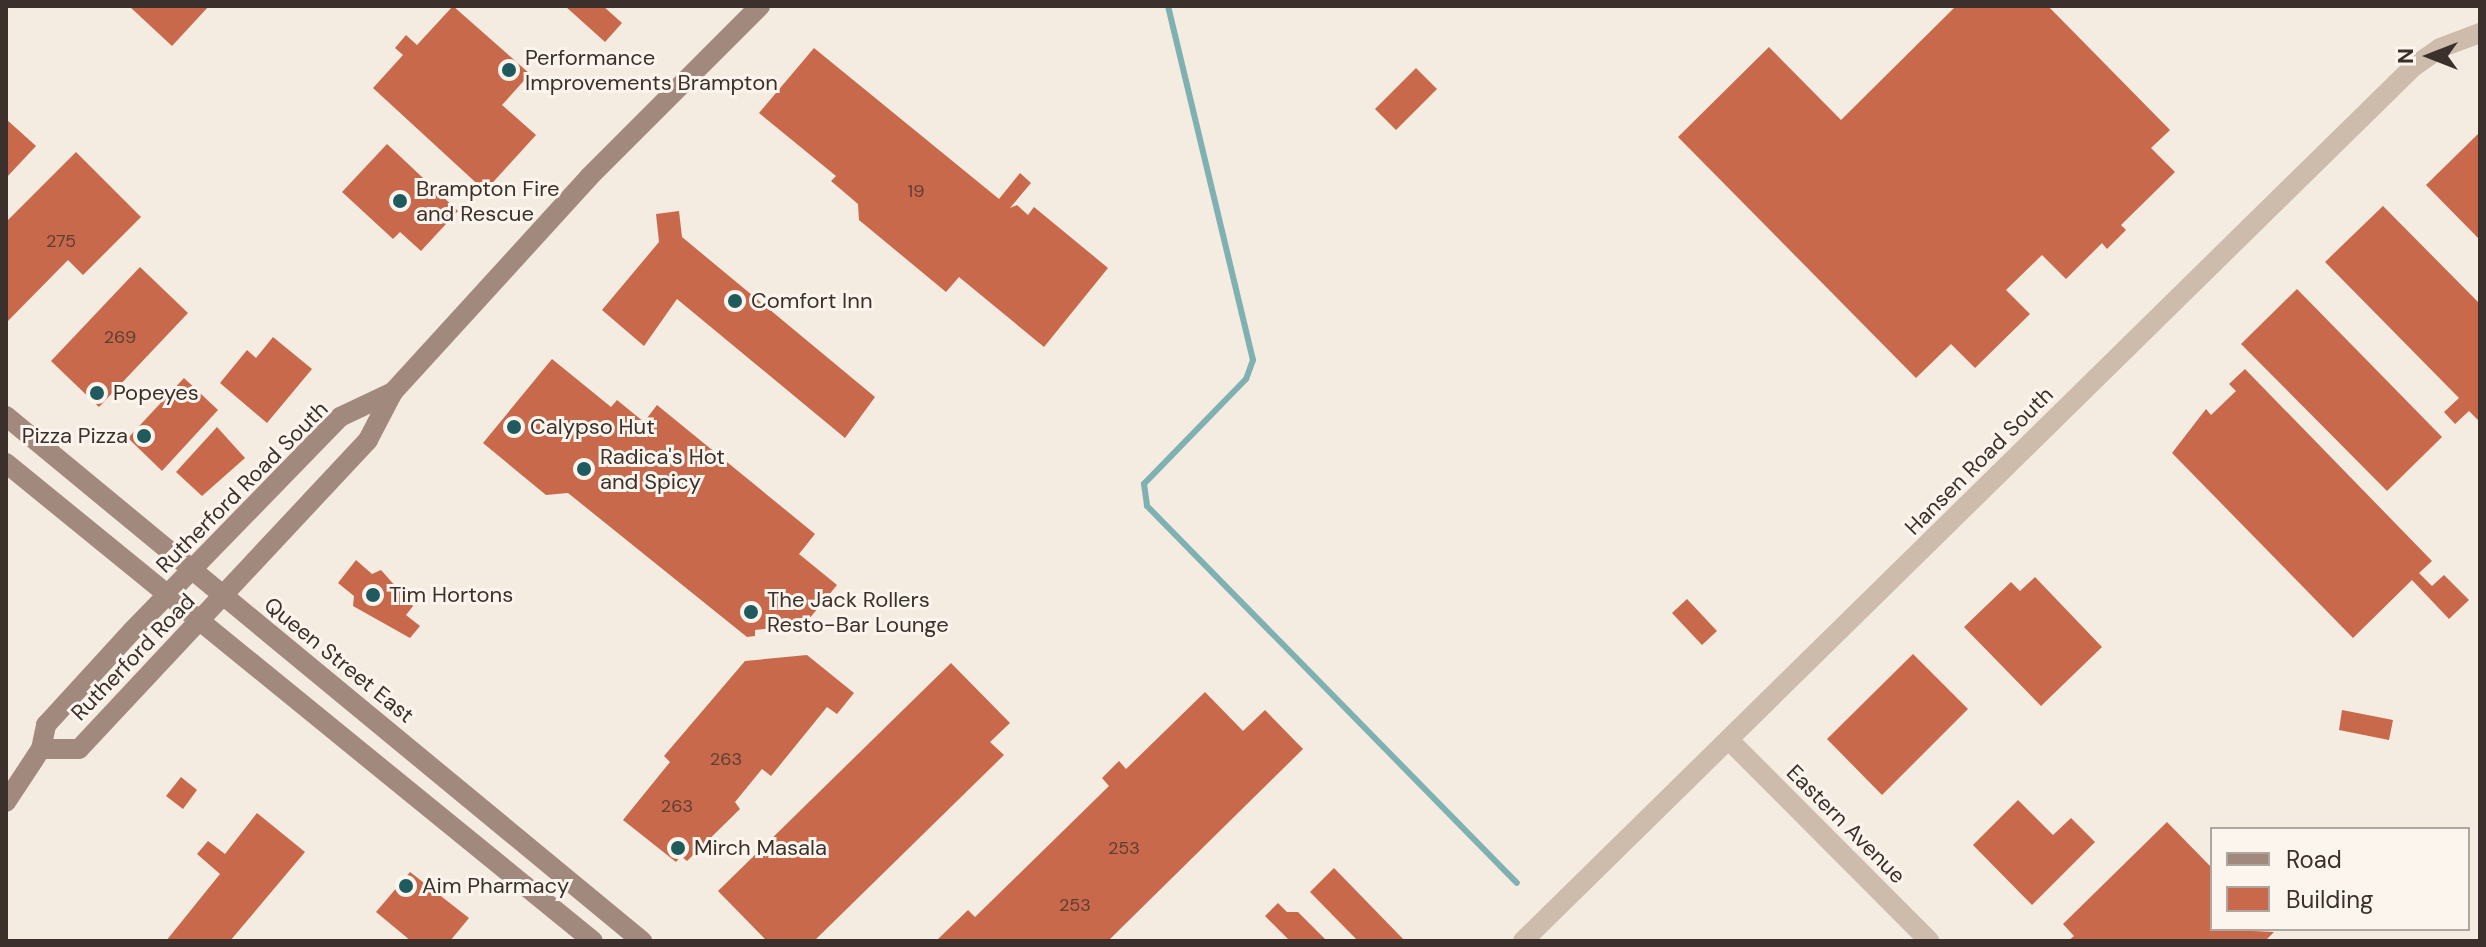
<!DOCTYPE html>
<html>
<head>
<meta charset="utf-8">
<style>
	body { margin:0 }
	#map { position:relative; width:2486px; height:947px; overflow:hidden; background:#f4ebe1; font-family:"DM Sans",sans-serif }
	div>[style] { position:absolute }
	.stream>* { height:6px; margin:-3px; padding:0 3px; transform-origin:3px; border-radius:3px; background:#7fb0b2 }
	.building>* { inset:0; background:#c8694b }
	.street>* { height:20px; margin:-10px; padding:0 10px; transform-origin:10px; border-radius:10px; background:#cdbbac }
	.secondary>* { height:20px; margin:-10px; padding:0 10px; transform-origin:10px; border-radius:10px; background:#a18a7d }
	.dots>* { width:22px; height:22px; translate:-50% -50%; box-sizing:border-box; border:4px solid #fbf5ee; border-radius:50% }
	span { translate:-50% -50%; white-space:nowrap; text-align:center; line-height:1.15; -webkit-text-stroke:6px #fbf5ee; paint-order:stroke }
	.number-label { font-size:18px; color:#5e3e33 }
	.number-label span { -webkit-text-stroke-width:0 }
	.poi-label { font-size:22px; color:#3b302b }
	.left { translate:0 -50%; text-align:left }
	.right { translate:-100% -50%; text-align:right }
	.street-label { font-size:22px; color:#3b302b }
	.frame { position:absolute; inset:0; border:8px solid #3b302b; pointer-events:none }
	.legend { position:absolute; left:2210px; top:827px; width:260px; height:104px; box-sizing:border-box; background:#fbf5ee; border:2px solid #aea6a0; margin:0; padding:10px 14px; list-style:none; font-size:24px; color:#3b302b }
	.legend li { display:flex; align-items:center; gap:16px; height:40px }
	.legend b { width:40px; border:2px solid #aea6a0 }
	.north { position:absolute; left:2390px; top:16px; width:80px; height:80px; -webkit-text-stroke:6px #fbf5ee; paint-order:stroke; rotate:270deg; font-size:22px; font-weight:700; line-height:32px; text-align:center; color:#3b302b }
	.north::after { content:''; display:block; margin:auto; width:28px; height:36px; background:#3b302b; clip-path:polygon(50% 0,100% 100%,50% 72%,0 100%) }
</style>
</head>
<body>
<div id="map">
	<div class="stream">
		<i style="left:1168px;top:6px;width:364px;rotate:76.5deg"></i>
		<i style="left:1253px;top:360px;width:20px;rotate:110deg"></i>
		<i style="left:1246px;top:379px;width:146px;rotate:134.2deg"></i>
		<i style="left:1144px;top:484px;width:22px;rotate:82deg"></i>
		<i style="left:1147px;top:506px;width:528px;rotate:45.54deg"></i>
	</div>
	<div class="building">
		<i style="clip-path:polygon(129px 6px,209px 6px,172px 46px)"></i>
		<i style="clip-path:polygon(453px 6px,530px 74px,502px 105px,536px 135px,485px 191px,373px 88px,403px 55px,395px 48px,406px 35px,417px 45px)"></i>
		<i style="clip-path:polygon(565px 6px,603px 6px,622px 23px,605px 42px)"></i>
		<i style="clip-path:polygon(1956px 6px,2048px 6px,2170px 130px,2151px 148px,2175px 172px,2121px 225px,2126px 230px,2107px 249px,2102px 243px,2066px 279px,2042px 255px,2006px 290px,2030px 314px,1975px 368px,1951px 344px,1916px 378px,1678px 137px,1769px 47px,1841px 120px)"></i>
		<i style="clip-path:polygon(814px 48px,999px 199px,1020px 173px,1031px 183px,1010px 208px,1017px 205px,1028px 215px,1034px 207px,1108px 268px,1044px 347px,959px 277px,946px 292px,859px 220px,858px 204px,831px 181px,836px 176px,759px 113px)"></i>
		<i style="clip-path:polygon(1416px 68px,1437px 89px,1396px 130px,1375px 109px)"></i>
		<i style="clip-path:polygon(6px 119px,36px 146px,6px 178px)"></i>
		<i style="clip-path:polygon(2480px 132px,2480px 240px,2426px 185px)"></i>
		<i style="clip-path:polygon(387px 144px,458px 211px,421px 251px,400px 232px,393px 239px,342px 192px)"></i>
		<i style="clip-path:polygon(76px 152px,141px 217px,83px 275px,68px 260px,6px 323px,6px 222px)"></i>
		<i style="clip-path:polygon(2383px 206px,2480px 304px,2480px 422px,2469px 411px,2455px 424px,2444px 412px,2459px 398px,2325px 262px)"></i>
		<i style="clip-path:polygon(679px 211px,682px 237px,875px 397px,845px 438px,677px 299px,644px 346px,602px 310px,659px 242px,656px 214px)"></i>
		<i style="clip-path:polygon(140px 267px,188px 313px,99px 407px,51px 361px)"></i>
		<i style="clip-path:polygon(2297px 289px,2442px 437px,2387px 491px,2241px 344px)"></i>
		<i style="clip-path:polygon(273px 337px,312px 369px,267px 423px,220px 383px,247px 350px,256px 358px)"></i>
		<i style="clip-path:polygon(552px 359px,611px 407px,617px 400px,644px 422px,657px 405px,815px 534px,799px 554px,837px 585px,804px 625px,755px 630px,755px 636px,747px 637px,568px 493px,546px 495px,483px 443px)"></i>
		<i style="clip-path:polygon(2245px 369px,2432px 561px,2419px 573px,2432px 586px,2444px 575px,2469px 600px,2449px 619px,2412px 580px,2353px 638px,2172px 453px,2206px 409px,2211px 415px,2236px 391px,2229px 384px)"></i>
		<i style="clip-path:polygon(184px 378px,218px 410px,162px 471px,128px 438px)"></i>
		<i style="clip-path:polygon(217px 427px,245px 458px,202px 496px,176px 472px)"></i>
		<i style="clip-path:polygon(356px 560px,372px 574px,381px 570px,413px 606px,406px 615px,420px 626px,410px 638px,353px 606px,354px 596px,338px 583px)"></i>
		<i style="clip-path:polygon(2035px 577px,2102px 647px,2041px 706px,1964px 627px,2011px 582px,2020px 591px)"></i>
		<i style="clip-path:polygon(1687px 599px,1717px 631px,1702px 645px,1672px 613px)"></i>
		<i style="clip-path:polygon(1913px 654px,1968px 709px,1882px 795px,1827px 739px)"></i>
		<i style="clip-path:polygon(807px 655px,854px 693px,837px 714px,827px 707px,771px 776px,762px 769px,735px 802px,740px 809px,687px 861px,681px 856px,676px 862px,623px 820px,670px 762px,664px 756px,745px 661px)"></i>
		<i style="clip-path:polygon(951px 663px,1010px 723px,990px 742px,1004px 755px,814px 941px,767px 941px,718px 891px)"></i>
		<i style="clip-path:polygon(1205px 692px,1243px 731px,1265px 710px,1303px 749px,1108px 941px,936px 941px,968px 910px,975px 917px,1109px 786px,1102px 778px,1119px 761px,1126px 769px)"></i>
		<i style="clip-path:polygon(2342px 710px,2393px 720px,2389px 740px,2339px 730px)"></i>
		<i style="clip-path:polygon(181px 777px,197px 790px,183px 809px,166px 796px)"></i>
		<i style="clip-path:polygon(2018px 800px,2053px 835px,2071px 818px,2095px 842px,2032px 905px,1973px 845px)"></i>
		<i style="clip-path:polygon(257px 813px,305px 852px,230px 941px,166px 941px,220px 874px,197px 854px,208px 841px,225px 854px)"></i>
		<i style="clip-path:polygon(2167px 822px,2212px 868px,2212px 929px,2274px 932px,2265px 941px,2068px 941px,2074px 936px,2063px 924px)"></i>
		<i style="clip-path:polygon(1334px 868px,1405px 941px,1358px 941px,1310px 892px)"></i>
		<i style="clip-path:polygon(410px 872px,469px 918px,450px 941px,411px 941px,376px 912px)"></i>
		<i style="clip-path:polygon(1278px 903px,1287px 912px,1298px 912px,1327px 941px,1290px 941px,1265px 916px)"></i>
	</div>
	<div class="street">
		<i style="left:1729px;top:740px;width:284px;rotate:45.1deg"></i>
		<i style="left:1523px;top:941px;width:1247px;rotate:-44.48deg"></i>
		<i style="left:2413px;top:67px;width:33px;rotate:-35deg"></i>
		<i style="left:2440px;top:48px;width:43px;rotate:-20.6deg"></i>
	</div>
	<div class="secondary">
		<i style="left:6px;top:416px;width:825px;rotate:39.54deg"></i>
		<i style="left:6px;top:463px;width:757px;rotate:39.16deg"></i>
		<i style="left:41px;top:749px;width:38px"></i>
		<i style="left:79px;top:749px;width:423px;rotate:-46.9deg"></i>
		<i style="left:368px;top:440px;width:54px;rotate:-62.5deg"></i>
		<i style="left:393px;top:392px;width:291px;rotate:-47.6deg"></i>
		<i style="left:589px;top:177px;width:242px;rotate:-45deg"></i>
		<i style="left:6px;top:802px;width:64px;rotate:-56.6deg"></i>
		<i style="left:41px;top:749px;width:25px;rotate:-78deg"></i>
		<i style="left:46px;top:725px;width:127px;rotate:-47.5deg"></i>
		<i style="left:132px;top:631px;width:298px;rotate:-45.8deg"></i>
		<i style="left:340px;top:417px;width:59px;rotate:-25.3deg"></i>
	</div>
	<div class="dots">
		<i style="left:509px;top:70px;background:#1f5a5e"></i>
		<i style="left:400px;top:201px;background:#1f5a5e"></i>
		<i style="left:735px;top:301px;background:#1f5a5e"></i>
		<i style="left:97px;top:393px;background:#1f5a5e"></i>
		<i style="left:514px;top:427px;background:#1f5a5e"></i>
		<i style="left:144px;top:436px;background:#1f5a5e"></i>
		<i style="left:584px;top:469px;background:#1f5a5e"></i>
		<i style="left:373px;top:595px;background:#1f5a5e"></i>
		<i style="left:751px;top:612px;background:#1f5a5e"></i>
		<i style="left:678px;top:848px;background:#1f5a5e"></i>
		<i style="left:406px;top:886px;background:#1f5a5e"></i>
	</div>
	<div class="number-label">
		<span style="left:916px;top:191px">19</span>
		<span style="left:61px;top:241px">275</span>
		<span style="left:120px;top:337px">269</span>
		<span style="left:726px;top:759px">263</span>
		<span style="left:677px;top:806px">263</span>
		<span style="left:1124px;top:848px">253</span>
		<span style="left:1075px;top:905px">253</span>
	</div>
	<div class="poi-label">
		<span class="left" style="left:525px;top:70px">Performance<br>Improvements Brampton</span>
		<span class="left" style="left:416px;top:201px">Brampton Fire<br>and Rescue</span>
		<span class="left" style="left:751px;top:301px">Comfort Inn</span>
		<span class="left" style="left:113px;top:393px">Popeyes</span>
		<span class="left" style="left:530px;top:427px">Calypso Hut</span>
		<span class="right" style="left:128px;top:436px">Pizza Pizza</span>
		<span class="left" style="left:600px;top:469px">Radica's Hot<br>and Spicy</span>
		<span class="left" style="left:389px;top:595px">Tim Hortons</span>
		<span class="left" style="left:767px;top:612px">The Jack Rollers<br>Resto-Bar Lounge</span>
		<span class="left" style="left:694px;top:848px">Mirch Masala</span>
		<span class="left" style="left:422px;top:886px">Aim Pharmacy</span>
	</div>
	<div class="street-label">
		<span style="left:1979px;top:461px;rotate:-45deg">Hansen Road South</span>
		<span style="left:242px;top:487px;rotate:-45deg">Rutherford Road South</span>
		<span style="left:133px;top:657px;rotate:-46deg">Rutherford Road</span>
		<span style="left:339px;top:660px;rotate:39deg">Queen Street East</span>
		<span style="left:1846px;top:824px;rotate:45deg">Eastern Avenue</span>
	</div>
	<div class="frame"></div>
	<ul class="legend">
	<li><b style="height:10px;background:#a18a7d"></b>Road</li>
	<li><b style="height:22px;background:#c8694b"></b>Building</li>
	</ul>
	<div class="north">N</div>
</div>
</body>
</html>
